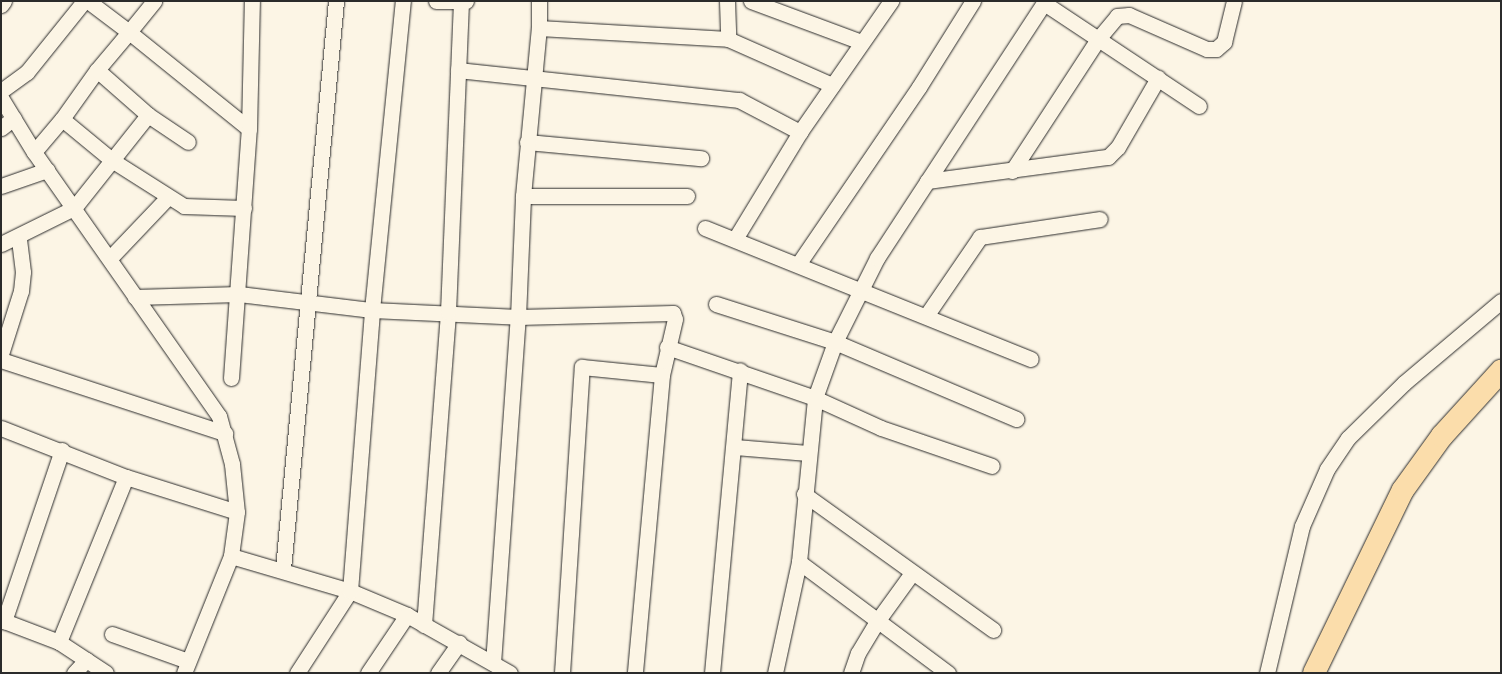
<!DOCTYPE html>
<html>
<head>
<meta charset="utf-8">
<style>
	body { margin:0 }
	#map { position:relative; width:1502px; height:674px; overflow:hidden; background:#fcf5e5; font-family:"Gochi Hand",sans-serif }
	div>[style] { position:absolute }
	.roads { filter:drop-shadow(0 0 1px #2b2b2b) drop-shadow(0 0 1px #2b2b2b) }
	.minor>* { height:15px; margin:-7.5px; padding:0 7.5px; transform-origin:7.5px; border-radius:7.5px; background:#fcf5e5 }
	.highway>* { height:22px; margin:-11px; padding:0 11px; transform-origin:11px; border-radius:11px; background:#fbddab }
	span { translate:-50% -50%; white-space:nowrap; text-align:center; line-height:1.15; -webkit-text-stroke:4px #fcf5e5; paint-order:stroke }
	.frame { position:absolute; inset:0; border:2px solid #2b2b2b; pointer-events:none }
</style>
</head>
<body>
<div id="map">
	<div class="roads">
		<div class="minor">
			<i style="left:88px;top:1px;width:51px;rotate:37.1deg"></i>
			<i style="left:129px;top:32px;width:40px;rotate:-51deg"></i>
			<i style="left:436px;top:1px;width:30px"></i>
			<i style="left:727px;top:1px;width:38px;rotate:88deg"></i>
			<i style="left:751px;top:1px;width:117px;rotate:20.4deg"></i>
			<i style="left:1044px;top:3px;width:186px;rotate:33.6deg"></i>
			<i style="left:1px;top:5px;width:5px;rotate:-53deg"></i>
			<i style="left:539px;top:28px;width:27px;rotate:-90deg"></i>
			<i style="left:97px;top:70px;width:68px;rotate:41.4deg"></i>
			<i style="left:148px;top:115px;width:48px;rotate:34deg"></i>
			<i style="left:458px;top:70px;width:283px;rotate:6.1deg"></i>
			<i style="left:739px;top:100px;width:69px;rotate:27.7deg"></i>
			<i style="left:1px;top:91px;width:32px;rotate:-36deg"></i>
			<i style="left:27px;top:72px;width:91px;rotate:-51.2deg"></i>
			<i style="left:1px;top:98px;width:63px;rotate:58.6deg"></i>
			<i style="left:34px;top:152px;width:322px;rotate:55deg"></i>
			<i style="left:219px;top:416px;width:50px;rotate:74.8deg"></i>
			<i style="left:232px;top:464px;width:48px;rotate:84.1deg"></i>
			<i style="left:237px;top:512px;width:44px;rotate:97.8deg"></i>
			<i style="left:231px;top:556px;width:126px;rotate:111.9deg"></i>
			<i style="left:1px;top:128px;width:16px;rotate:-38deg"></i>
			<i style="left:527px;top:142px;width:175px;rotate:5.3deg"></i>
			<i style="left:34px;top:152px;width:43px;rotate:-49.7deg"></i>
			<i style="left:1012px;top:171px;width:158px;rotate:-56.9deg"></i>
			<i style="left:1098px;top:39px;width:30px;rotate:-50deg"></i>
			<i style="left:1117px;top:16px;width:12px;rotate:-5deg"></i>
			<i style="left:1129px;top:15px;width:85px;rotate:23.6deg"></i>
			<i style="left:1207px;top:49px;width:9px"></i>
			<i style="left:1216px;top:49px;width:11px;rotate:-41deg"></i>
			<i style="left:1224px;top:42px;width:42px;rotate:-76.3deg"></i>
			<i style="left:927px;top:181px;width:183px;rotate:-7.6deg"></i>
			<i style="left:1108px;top:157px;width:14px;rotate:-45deg"></i>
			<i style="left:1118px;top:147px;width:80px;rotate:-59.9deg"></i>
			<i style="left:1px;top:186px;width:49px;rotate:-19.2deg"></i>
			<i style="left:523px;top:196px;width:164px"></i>
			<i style="left:244px;top:208px;width:60px;rotate:-178.1deg"></i>
			<i style="left:184px;top:206px;width:84px;rotate:-147.6deg"></i>
			<i style="left:113px;top:161px;width:66px;rotate:-140.5deg"></i>
			<i style="left:62px;top:119px;width:60px;rotate:-54.5deg"></i>
			<i style="left:97px;top:70px;width:50px;rotate:-49.9deg"></i>
			<i style="left:129px;top:32px;width:154px;rotate:38.9deg"></i>
			<i style="left:705px;top:228px;width:351px;rotate:21.9deg"></i>
			<i style="left:735px;top:239px;width:125px;rotate:-58.7deg"></i>
			<i style="left:800px;top:132px;width:160px;rotate:-55.2deg"></i>
			<i style="left:1px;top:244px;width:81px;rotate:-26.3deg"></i>
			<i style="left:74px;top:208px;width:119px;rotate:-51.5deg"></i>
			<i style="left:110px;top:258px;width:84px;rotate:-46.4deg"></i>
			<i style="left:799px;top:263px;width:213px;rotate:-55.7deg"></i>
			<i style="left:919px;top:87px;width:102px;rotate:-57.9deg"></i>
			<i style="left:135px;top:297px;width:104px;rotate:-1.7deg"></i>
			<i style="left:239px;top:294px;width:134px;rotate:6.9deg"></i>
			<i style="left:372px;top:310px;width:146px;rotate:2.7deg"></i>
			<i style="left:518px;top:317px;width:155px;rotate:-1.5deg"></i>
			<i style="left:673px;top:313px;width:6px;rotate:72deg"></i>
			<i style="left:675px;top:319px;width:57px;rotate:103.1deg"></i>
			<i style="left:662px;top:375px;width:299px;rotate:95.2deg"></i>
			<i style="left:716px;top:304px;width:125px;rotate:17.7deg"></i>
			<i style="left:835px;top:342px;width:197px;rotate:23deg"></i>
			<i style="left:926px;top:316px;width:96px;rotate:-55.6deg"></i>
			<i style="left:980px;top:237px;width:121px;rotate:-8.5deg"></i>
			<i style="left:667px;top:347px;width:157px;rotate:19deg"></i>
			<i style="left:815px;top:398px;width:72px;rotate:24.4deg"></i>
			<i style="left:881px;top:428px;width:117px;rotate:18.9deg"></i>
			<i style="left:1px;top:354px;width:66px;rotate:-72.4deg"></i>
			<i style="left:21px;top:291px;width:19px;rotate:-84deg"></i>
			<i style="left:23px;top:272px;width:34px;rotate:-97deg"></i>
			<i style="left:1px;top:360px;width:236px;rotate:18.1deg"></i>
			<i style="left:231px;top:378px;width:250px;rotate:-85.9deg"></i>
			<i style="left:249px;top:129px;width:128px;rotate:-88.7deg"></i>
			<i style="left:1px;top:428px;width:134px;rotate:21.4deg"></i>
			<i style="left:126px;top:477px;width:116px;rotate:17.5deg"></i>
			<i style="left:735px;top:447px;width:73px;rotate:4.7deg"></i>
			<i style="left:62px;top:450px;width:181px;rotate:108.7deg"></i>
			<i style="left:4px;top:621px;width:59px;rotate:20.9deg"></i>
			<i style="left:59px;top:642px;width:56px;rotate:33.4deg"></i>
			<i style="left:804px;top:494px;width:233px;rotate:35.7deg"></i>
			<i style="left:231px;top:556px;width:124px;rotate:16.4deg"></i>
			<i style="left:350px;top:591px;width:62px;rotate:22.8deg"></i>
			<i style="left:407px;top:615px;width:118px;rotate:29.4deg"></i>
			<i style="left:799px;top:562px;width:186px;rotate:36.7deg"></i>
			<i style="left:283px;top:569px;width:570px;rotate:-84.67deg"></i>
			<i style="left:424px;top:625px;width:314px;rotate:-85.6deg"></i>
			<i style="left:448px;top:312px;width:309px;rotate:-87.6deg"></i>
			<i style="left:112px;top:634px;width:81px;rotate:19.6deg"></i>
			<i style="left:59px;top:642px;width:178px;rotate:-67.9deg"></i>
			<i style="left:493px;top:663px;width:347px;rotate:-85.9deg"></i>
			<i style="left:518px;top:317px;width:121px;rotate:-87.6deg"></i>
			<i style="left:523px;top:196px;width:169px;rotate:-84.6deg"></i>
			<i style="left:539px;top:28px;width:189px;rotate:3.3deg"></i>
			<i style="left:728px;top:39px;width:114px;rotate:23.9deg"></i>
			<i style="left:74px;top:673px;width:18px;rotate:-47deg"></i>
			<i style="left:297px;top:673px;width:98px;rotate:-57.1deg"></i>
			<i style="left:350px;top:591px;width:282px;rotate:-85.5deg"></i>
			<i style="left:372px;top:310px;width:311px;rotate:-84.3deg"></i>
			<i style="left:368px;top:673px;width:70px;rotate:-56.1deg"></i>
			<i style="left:438px;top:673px;width:37px;rotate:-55deg"></i>
			<i style="left:562px;top:673px;width:307px;rotate:-86.3deg"></i>
			<i style="left:582px;top:367px;width:80px;rotate:5.7deg"></i>
			<i style="left:712px;top:673px;width:304px;rotate:-84.7deg"></i>
			<i style="left:775px;top:673px;width:114px;rotate:-77.8deg"></i>
			<i style="left:799px;top:562px;width:165px;rotate:-84.4deg"></i>
			<i style="left:815px;top:398px;width:59px;rotate:-70.3deg"></i>
			<i style="left:835px;top:342px;width:94px;rotate:-63.4deg"></i>
			<i style="left:877px;top:258px;width:307px;rotate:-56.8deg"></i>
			<i style="left:851px;top:673px;width:21px;rotate:-71deg"></i>
			<i style="left:858px;top:653px;width:39px;rotate:-59deg"></i>
			<i style="left:878px;top:620px;width:58px;rotate:-54.1deg"></i>
			<i style="left:1267px;top:673px;width:151px;rotate:-76.6deg"></i>
			<i style="left:1302px;top:526px;width:62px;rotate:-66.3deg"></i>
			<i style="left:1327px;top:469px;width:37px;rotate:-56deg"></i>
			<i style="left:1348px;top:438px;width:78px;rotate:-44.5deg"></i>
			<i style="left:1404px;top:383px;width:127px;rotate:-40.2deg"></i>
		</div>
		<div class="highway">
			<i style="left:1314px;top:673px;width:203px;rotate:-64.1deg"></i>
			<i style="left:1403px;top:490px;width:67px;rotate:-54.2deg"></i>
			<i style="left:1442px;top:436px;width:88px;rotate:-47.8deg"></i>
		</div>
	</div>
	<div class="frame"></div>
</div>
</body>
</html>
